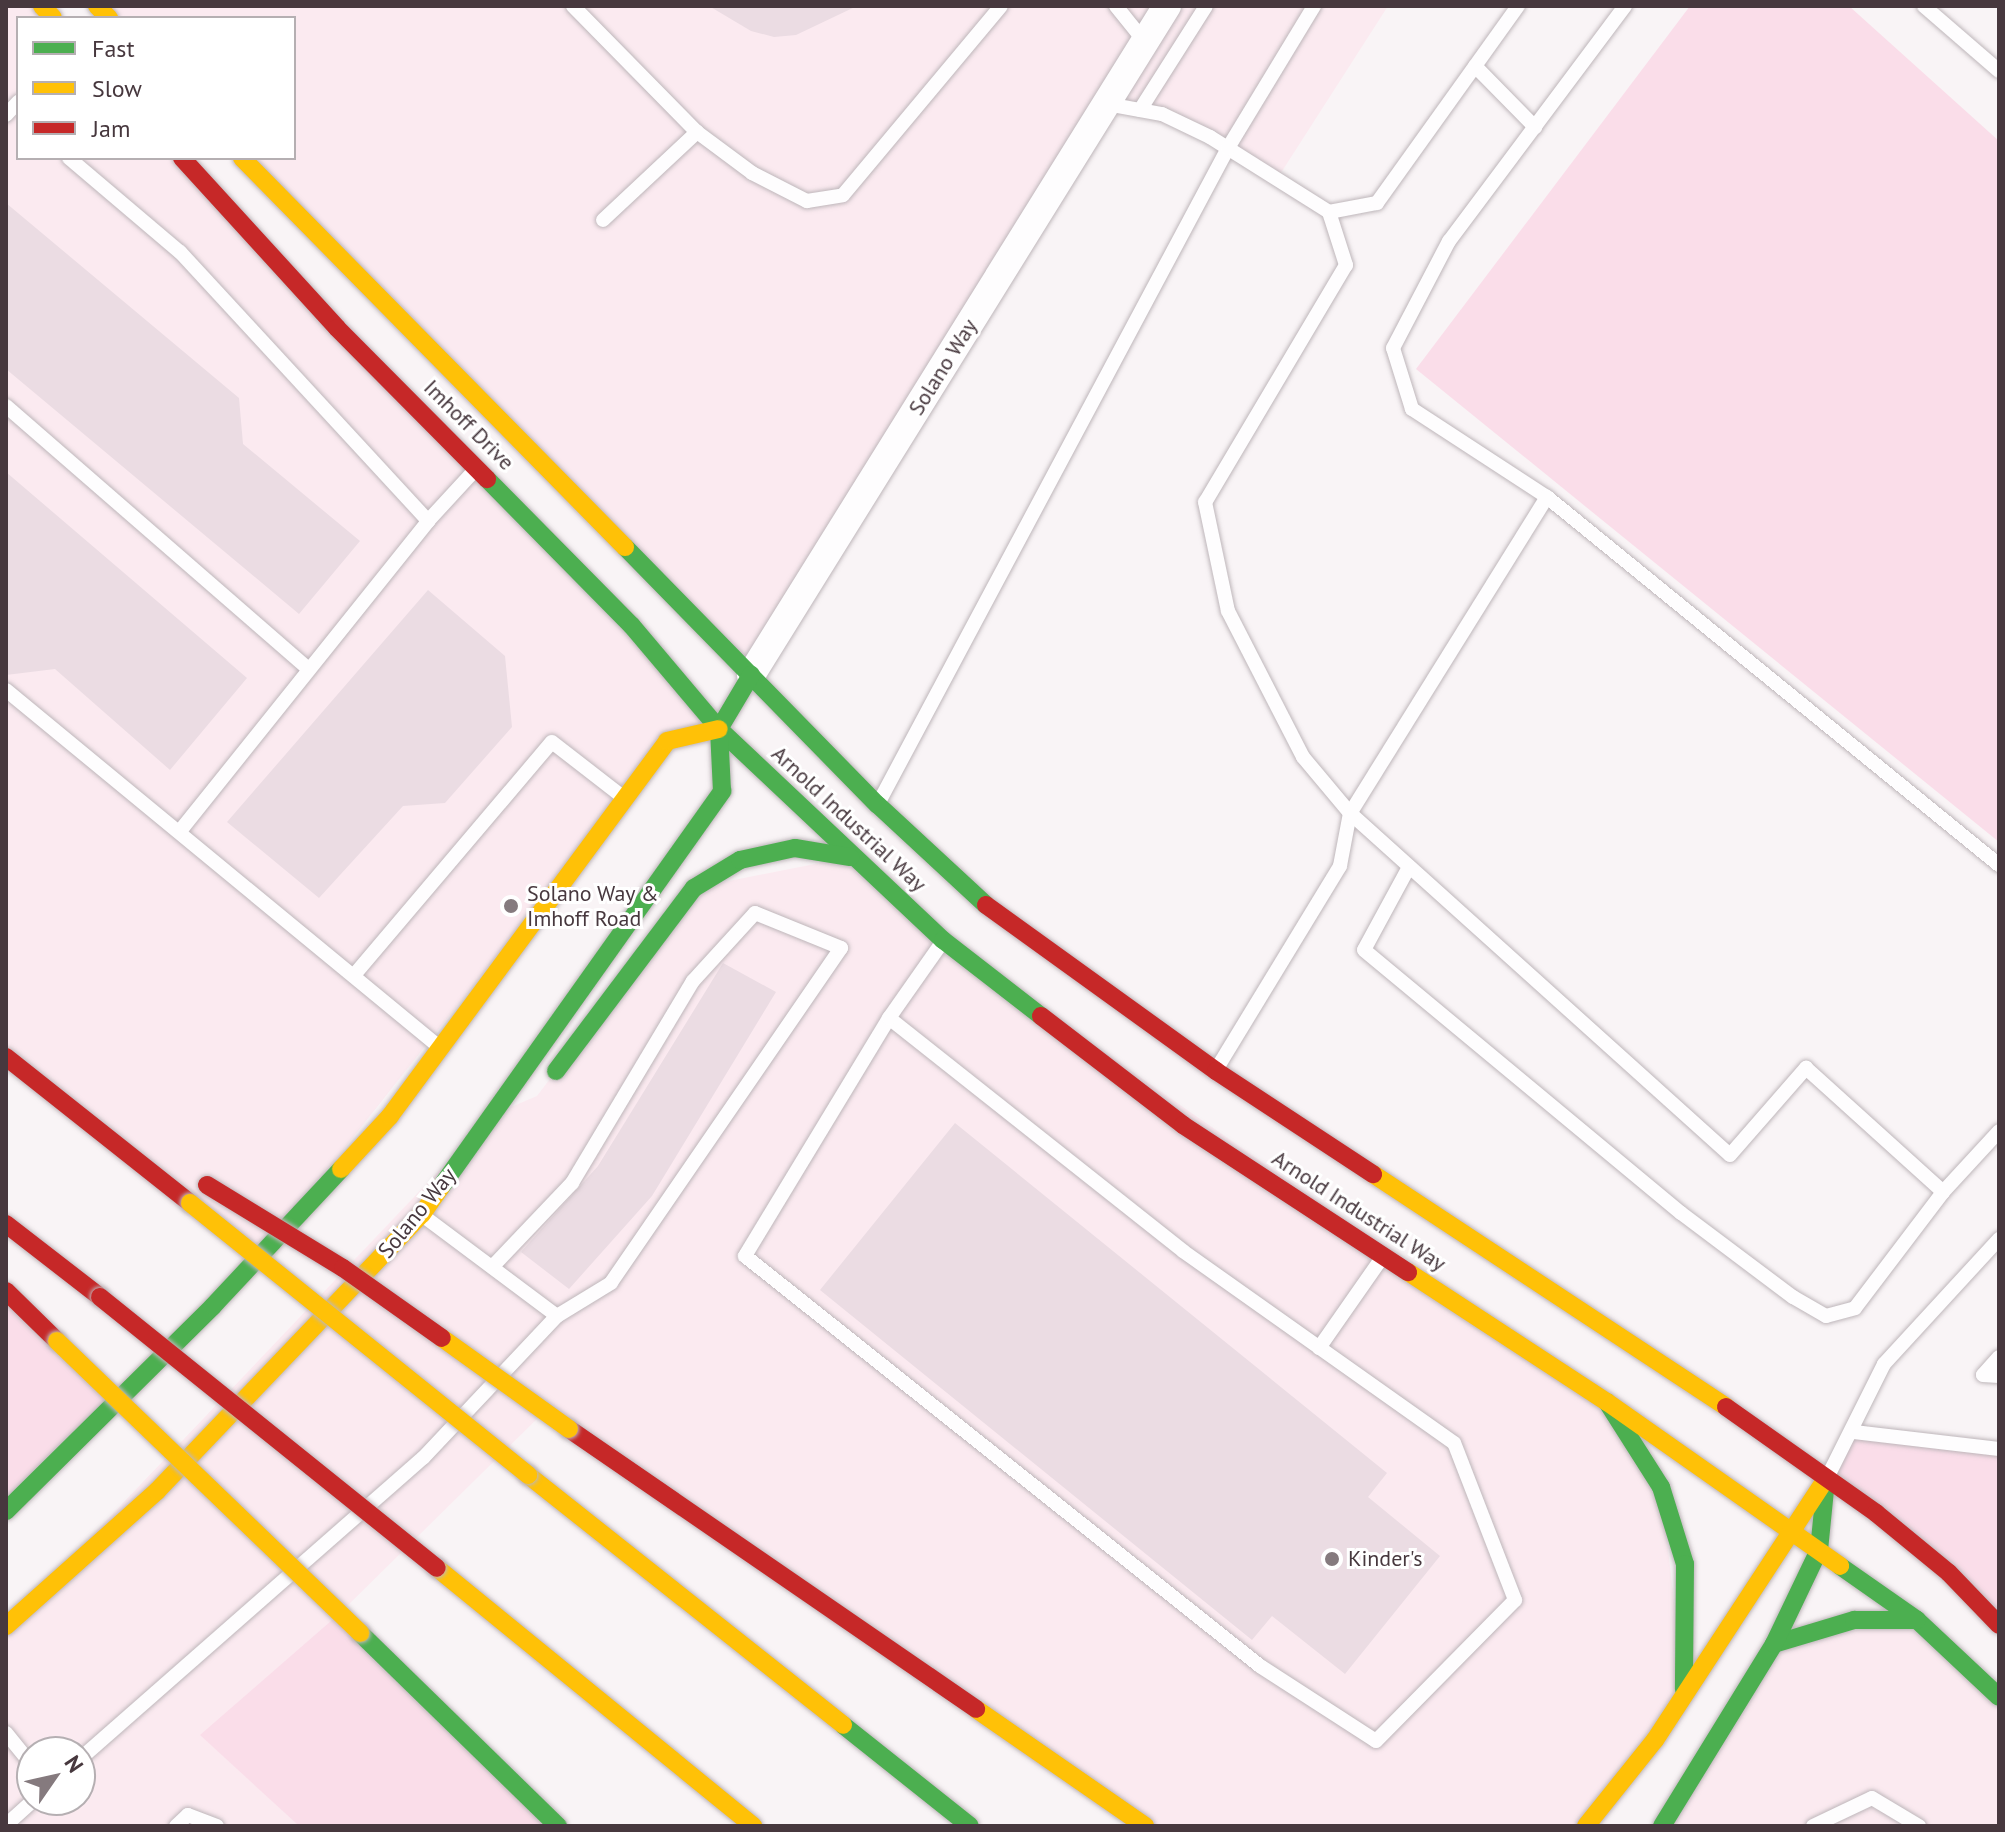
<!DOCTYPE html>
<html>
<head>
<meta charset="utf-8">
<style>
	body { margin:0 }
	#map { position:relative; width:2005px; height:1832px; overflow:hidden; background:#f9f4f6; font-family:"PT Sans",sans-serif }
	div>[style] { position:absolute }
	.built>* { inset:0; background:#fbeaf0 }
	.green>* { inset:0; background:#fadde9 }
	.building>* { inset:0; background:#ebdce3 }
	.roads { filter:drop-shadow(0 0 2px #beb6ba) drop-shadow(0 0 2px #beb6ba) }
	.lane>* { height:14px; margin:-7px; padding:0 7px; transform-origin:7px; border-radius:7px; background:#fefdfe }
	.street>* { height:28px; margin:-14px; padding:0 14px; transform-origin:14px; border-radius:14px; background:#fefdfe }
	.fast>* { height:18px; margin:-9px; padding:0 9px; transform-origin:9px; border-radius:9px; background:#4caf50 }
	.slow>* { height:18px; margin:-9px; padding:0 9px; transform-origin:9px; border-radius:9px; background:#ffc107 }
	.jam>* { height:18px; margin:-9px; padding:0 9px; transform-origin:9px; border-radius:9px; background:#c62828 }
	.bridges { filter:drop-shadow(0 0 2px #beb6ba) drop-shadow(0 0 2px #beb6ba) }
	.slow-bridge>* { height:18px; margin:-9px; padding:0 9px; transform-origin:9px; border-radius:9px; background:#ffc107 }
	.jam-bridge>* { height:18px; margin:-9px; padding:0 9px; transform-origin:9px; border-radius:9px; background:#c62828 }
	.dots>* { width:22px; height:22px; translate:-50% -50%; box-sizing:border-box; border:4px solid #fff; border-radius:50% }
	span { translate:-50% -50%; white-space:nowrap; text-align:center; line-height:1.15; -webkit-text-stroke:6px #fff; paint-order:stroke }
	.street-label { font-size:22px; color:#47383e }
	.poi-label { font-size:22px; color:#47383e }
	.left { translate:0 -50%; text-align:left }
	.frame { position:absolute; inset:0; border:8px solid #47383e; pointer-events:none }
	.legend { position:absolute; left:16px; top:16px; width:280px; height:144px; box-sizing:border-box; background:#fff; border:2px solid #b5afb2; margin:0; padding:10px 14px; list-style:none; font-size:24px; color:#47383e }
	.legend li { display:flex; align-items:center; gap:16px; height:40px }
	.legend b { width:40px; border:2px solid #b5afb2 }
	.north { position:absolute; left:16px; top:1736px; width:80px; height:80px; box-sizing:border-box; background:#fff; border:2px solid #b5afb2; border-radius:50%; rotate:56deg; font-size:22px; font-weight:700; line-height:32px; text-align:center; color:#47383e }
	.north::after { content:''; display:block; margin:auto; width:28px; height:36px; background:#857a7e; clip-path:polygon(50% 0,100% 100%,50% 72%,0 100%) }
</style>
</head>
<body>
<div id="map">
	<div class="built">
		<i style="clip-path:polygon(6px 6px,42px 6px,53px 18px,18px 18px,18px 158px,182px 158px,719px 729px,667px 741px,259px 1256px,6px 1057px)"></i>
		<i style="clip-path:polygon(97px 6px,1388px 6px,1277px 179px,1162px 114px,1106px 104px,751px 675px,242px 158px,294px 158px,294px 18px,109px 18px)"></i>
		<i style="clip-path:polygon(evenodd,850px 857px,943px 940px,1607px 1402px,1661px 1487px,1684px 1692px,1586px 1826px,1146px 1826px,544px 1412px,340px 1613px,201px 1735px,299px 1826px,6px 1826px,6px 1626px,492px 1115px,537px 1096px,694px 888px,850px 857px,32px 1752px,80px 1752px,80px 1800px,32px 1800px,32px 1752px)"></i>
		<i style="clip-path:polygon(1917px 1620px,1999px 1697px,1999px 1826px,1662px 1826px,1774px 1644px)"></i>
	</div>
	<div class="green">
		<i style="clip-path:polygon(1690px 6px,1849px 6px,1999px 141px,1999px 842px,1416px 369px)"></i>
		<i style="clip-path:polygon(6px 1291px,125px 1406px,6px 1511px)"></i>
		<i style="clip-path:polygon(1854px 1432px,1999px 1449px,1999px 1625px,1826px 1479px)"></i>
		<i style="clip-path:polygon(340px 1613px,558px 1826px,299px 1826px,200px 1735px)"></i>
	</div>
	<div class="building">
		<i style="clip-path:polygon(709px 6px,857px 6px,796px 35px,774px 37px,751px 31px)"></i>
		<i style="clip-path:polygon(6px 203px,239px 398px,243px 444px,360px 541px,299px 614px,6px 369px)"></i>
		<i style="clip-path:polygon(6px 472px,247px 678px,170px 770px,55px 669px,6px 675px)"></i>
		<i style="clip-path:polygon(428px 590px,505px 656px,512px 727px,445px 803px,403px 806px,319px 898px,227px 822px)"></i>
		<i style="clip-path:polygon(723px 963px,776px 992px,652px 1196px,569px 1289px,521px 1252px,598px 1166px)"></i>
		<i style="clip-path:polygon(955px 1123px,1387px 1473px,1368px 1497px,1440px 1556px,1345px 1674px,1272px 1616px,1252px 1640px,820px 1290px)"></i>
	</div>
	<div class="roads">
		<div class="lane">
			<i style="left:573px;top:6px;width:177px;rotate:45.5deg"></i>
			<i style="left:1116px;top:6px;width:46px;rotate:51.1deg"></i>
			<i style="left:1625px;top:6px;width:294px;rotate:126.8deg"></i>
			<i style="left:1449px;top:241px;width:121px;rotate:117.6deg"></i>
			<i style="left:1393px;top:348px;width:64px;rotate:72.7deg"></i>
			<i style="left:1412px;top:409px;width:161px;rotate:33.1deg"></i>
			<i style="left:1547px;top:497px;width:583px;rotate:39.15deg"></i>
			<i style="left:1924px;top:6px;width:99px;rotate:40.9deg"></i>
			<i style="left:1475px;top:66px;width:86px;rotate:45.5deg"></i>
			<i style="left:1107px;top:104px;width:56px;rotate:10.3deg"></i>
			<i style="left:1162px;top:114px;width:53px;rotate:25.6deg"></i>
			<i style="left:1210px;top:137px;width:141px;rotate:32.2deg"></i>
			<i style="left:1329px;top:212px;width:56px;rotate:72.2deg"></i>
			<i style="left:1346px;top:265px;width:276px;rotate:120.7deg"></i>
			<i style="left:1205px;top:502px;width:111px;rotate:78.1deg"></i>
			<i style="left:1228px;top:611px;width:164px;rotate:62.8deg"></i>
			<i style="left:1303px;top:757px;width:73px;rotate:50deg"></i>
			<i style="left:1350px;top:813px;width:54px;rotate:100.7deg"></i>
			<i style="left:1340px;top:866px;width:239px;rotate:121.3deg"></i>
			<i style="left:1140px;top:110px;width:123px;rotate:-57.6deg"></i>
			<i style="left:6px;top:115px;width:18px;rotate:-47deg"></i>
			<i style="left:69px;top:158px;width:145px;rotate:40.3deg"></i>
			<i style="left:180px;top:252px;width:366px;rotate:47.3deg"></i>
			<i style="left:1329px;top:212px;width:49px;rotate:-10.6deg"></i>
			<i style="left:1377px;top:203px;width:242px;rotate:-54.4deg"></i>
			<i style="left:603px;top:220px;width:129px;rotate:-43.1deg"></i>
			<i style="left:697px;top:132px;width:69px;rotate:36.7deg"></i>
			<i style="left:752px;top:173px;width:62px;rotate:27deg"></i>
			<i style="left:807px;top:201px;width:36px;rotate:-9deg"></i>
			<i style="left:843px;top:195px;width:246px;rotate:-50.1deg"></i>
			<i style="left:6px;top:406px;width:401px;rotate:41deg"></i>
			<i style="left:1547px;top:497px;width:372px;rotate:121.9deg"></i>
			<i style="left:1350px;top:813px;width:511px;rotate:41.99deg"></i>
			<i style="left:1730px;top:1155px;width:116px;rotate:-48.9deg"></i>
			<i style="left:1806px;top:1068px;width:185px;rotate:42.1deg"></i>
			<i style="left:1943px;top:1192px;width:83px;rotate:-47.4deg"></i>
			<i style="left:6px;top:690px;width:560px;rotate:39.49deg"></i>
			<i style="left:879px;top:802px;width:741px;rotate:-61.91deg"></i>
			<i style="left:1228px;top:148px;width:166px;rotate:-58.8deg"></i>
			<i style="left:180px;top:831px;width:397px;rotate:-51.3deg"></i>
			<i style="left:428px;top:521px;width:68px;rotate:-47.4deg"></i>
			<i style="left:1409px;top:867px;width:94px;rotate:118.5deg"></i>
			<i style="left:1364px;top:950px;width:412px;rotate:39.7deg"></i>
			<i style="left:1681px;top:1213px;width:140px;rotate:36.9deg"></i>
			<i style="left:1793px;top:1297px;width:38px;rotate:30deg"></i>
			<i style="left:1826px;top:1316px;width:30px;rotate:-15deg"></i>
			<i style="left:1855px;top:1308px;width:146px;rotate:-52.8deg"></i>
			<i style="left:355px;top:974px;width:304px;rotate:-49.7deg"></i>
			<i style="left:552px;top:742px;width:90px;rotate:37.8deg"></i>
			<i style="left:889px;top:1018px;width:278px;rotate:121.2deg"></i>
			<i style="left:745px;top:1256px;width:658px;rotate:38.52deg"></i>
			<i style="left:1260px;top:1666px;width:138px;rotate:32.9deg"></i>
			<i style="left:1376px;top:1741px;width:198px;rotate:-45.4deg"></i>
			<i style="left:1515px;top:1600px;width:168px;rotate:-111.2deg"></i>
			<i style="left:1454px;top:1443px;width:332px;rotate:-144.7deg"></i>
			<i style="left:1183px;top:1251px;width:375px;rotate:-141.6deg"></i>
			<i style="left:889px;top:1018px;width:90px;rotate:-54.9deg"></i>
			<i style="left:493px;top:1266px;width:115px;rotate:-46.4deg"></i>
			<i style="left:572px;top:1183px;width:235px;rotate:-59.1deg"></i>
			<i style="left:693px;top:981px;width:92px;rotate:-47.6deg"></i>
			<i style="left:755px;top:913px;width:93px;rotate:22.1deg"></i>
			<i style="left:841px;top:948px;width:406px;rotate:124.5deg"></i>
			<i style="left:611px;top:1283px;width:63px;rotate:148.6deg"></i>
			<i style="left:1319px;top:1348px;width:108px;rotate:-55.1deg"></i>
			<i style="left:1999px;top:1357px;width:24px;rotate:132deg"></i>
			<i style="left:1983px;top:1375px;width:16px;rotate:4deg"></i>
			<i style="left:1854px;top:1432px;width:146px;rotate:6.7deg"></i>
			<i style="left:1828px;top:1476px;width:125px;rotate:-63.4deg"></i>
			<i style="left:1884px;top:1364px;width:170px;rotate:-47.4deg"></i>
			<i style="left:6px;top:1733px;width:41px;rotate:50.9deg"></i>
			<i style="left:80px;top:1759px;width:456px;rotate:-41.3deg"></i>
			<i style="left:423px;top:1458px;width:195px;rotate:-46.7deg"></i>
			<i style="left:557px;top:1316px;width:169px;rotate:-143.2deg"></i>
			<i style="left:6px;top:1825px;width:38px;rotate:-42deg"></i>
			<i style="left:176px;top:1826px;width:16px;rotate:-43deg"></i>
			<i style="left:188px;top:1815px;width:31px;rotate:21deg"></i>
			<i style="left:1813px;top:1826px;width:65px;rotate:-25.4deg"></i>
			<i style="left:1872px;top:1798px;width:55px;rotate:30.8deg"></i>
		</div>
		<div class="street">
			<i style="left:751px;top:675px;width:788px;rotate:-58.13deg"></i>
		</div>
		<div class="fast">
			<i style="left:487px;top:479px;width:206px;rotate:45.4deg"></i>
			<i style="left:632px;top:626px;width:135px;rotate:49.8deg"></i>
			<i style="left:719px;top:729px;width:308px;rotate:43.3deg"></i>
			<i style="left:943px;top:940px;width:124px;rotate:37.8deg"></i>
			<i style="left:625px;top:547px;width:361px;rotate:45.6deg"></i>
			<i style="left:878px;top:805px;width:147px;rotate:42.8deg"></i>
			<i style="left:556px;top:1071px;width:229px;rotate:-53deg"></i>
			<i style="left:694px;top:888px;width:54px;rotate:-31.3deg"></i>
			<i style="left:740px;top:860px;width:56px;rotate:-12.3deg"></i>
			<i style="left:795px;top:848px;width:56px;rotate:9.3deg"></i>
			<i style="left:441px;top:1187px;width:486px;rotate:-54.6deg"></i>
			<i style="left:722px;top:791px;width:62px;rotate:-92.8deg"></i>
			<i style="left:719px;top:729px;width:63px;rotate:-59.3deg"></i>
			<i style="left:1607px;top:1402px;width:101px;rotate:57.6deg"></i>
			<i style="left:1661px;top:1487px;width:81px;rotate:72.7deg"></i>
			<i style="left:1685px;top:1564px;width:125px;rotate:90.5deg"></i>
			<i style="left:6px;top:1511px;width:291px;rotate:-44.7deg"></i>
			<i style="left:213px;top:1306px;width:187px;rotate:-46.9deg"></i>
			<i style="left:1840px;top:1566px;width:94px;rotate:35deg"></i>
			<i style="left:1917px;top:1620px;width:112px;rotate:43.2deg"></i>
			<i style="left:360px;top:1633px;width:277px;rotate:44.3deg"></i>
			<i style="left:1774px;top:1644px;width:84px;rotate:-16.7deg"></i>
			<i style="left:1854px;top:1620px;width:63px"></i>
			<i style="left:843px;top:1725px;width:162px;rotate:38.5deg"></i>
			<i style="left:1662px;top:1826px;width:214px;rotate:-58.4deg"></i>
			<i style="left:1774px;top:1644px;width:104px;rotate:-64.4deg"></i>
			<i style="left:1819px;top:1550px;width:60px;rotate:-84.3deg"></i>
		</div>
		<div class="slow">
			<i style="left:42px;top:6px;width:16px;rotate:47deg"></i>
			<i style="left:97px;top:6px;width:17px;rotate:45deg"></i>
			<i style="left:242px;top:158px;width:546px;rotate:45.45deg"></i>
			<i style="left:341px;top:1169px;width:72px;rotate:-47.2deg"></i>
			<i style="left:390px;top:1116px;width:466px;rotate:-53.5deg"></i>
			<i style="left:667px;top:741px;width:53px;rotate:-13deg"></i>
			<i style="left:1373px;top:1174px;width:423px;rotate:33.4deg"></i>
			<i style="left:1408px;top:1272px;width:238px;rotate:33.2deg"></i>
			<i style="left:1607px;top:1402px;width:285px;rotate:35.1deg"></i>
			<i style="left:528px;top:1475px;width:402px;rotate:38.4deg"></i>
			<i style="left:437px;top:1568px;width:408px;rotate:39.2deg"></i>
			<i style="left:6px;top:1626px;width:203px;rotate:-41.8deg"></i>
			<i style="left:157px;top:1491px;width:383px;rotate:-46.3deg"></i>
			<i style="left:422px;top:1214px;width:33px;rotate:-55deg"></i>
			<i style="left:976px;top:1709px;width:206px;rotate:34.7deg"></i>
			<i style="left:1586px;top:1826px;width:110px;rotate:-51.3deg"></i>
			<i style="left:1655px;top:1740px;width:312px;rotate:-56.8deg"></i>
		</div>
		<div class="jam">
			<i style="left:182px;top:158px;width:230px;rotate:47.6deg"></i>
			<i style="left:337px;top:328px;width:213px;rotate:45.2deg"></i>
			<i style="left:986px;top:905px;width:284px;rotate:35.8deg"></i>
			<i style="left:1216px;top:1071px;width:188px;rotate:33.3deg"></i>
			<i style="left:1041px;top:1016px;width:179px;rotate:37.5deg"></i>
			<i style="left:1183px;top:1125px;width:269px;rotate:33.2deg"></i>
			<i style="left:6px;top:1057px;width:235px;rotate:38.4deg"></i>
			<i style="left:6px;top:1224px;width:119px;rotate:37.8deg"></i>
			<i style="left:6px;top:1291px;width:71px;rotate:44.4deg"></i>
			<i style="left:1726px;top:1407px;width:184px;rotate:35.2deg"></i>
			<i style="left:1876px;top:1513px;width:94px;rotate:39.4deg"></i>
			<i style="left:1949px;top:1573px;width:72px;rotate:46.1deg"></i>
			<i style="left:569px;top:1429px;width:494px;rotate:34.5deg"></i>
		</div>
	</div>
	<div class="bridges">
		<div class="slow-bridge">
			<i style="left:190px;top:1203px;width:434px;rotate:38.8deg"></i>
			<i style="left:442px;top:1338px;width:156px;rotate:35.6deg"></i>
			<i style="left:57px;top:1341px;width:421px;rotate:43.9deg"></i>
		</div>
		<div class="jam-bridge">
			<i style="left:207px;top:1185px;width:159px;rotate:31.4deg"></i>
			<i style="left:343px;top:1268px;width:121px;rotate:35.3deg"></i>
			<i style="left:100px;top:1297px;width:432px;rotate:38.8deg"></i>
		</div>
	</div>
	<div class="dots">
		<i style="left:511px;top:906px;background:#857a7e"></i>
		<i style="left:1332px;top:1559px;background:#857a7e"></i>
	</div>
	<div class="street-label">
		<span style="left:943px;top:367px;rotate:-58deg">Solano Way</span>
		<span style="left:469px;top:425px;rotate:45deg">Imhoff Drive</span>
		<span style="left:849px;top:819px;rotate:43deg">Arnold Industrial Way</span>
		<span style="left:1359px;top:1211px;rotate:33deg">Arnold Industrial Way</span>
		<span style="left:417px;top:1213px;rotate:-51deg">Solano Way</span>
	</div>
	<div class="poi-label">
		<span class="left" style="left:527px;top:906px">Solano Way &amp;<br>Imhoff Road</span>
		<span class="left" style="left:1348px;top:1559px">Kinder's</span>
	</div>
	<div class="frame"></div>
	<ul class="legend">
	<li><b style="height:10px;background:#4caf50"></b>Fast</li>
	<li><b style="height:10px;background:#ffc107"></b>Slow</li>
	<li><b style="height:10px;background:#c62828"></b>Jam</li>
	</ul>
	<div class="north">N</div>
</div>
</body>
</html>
